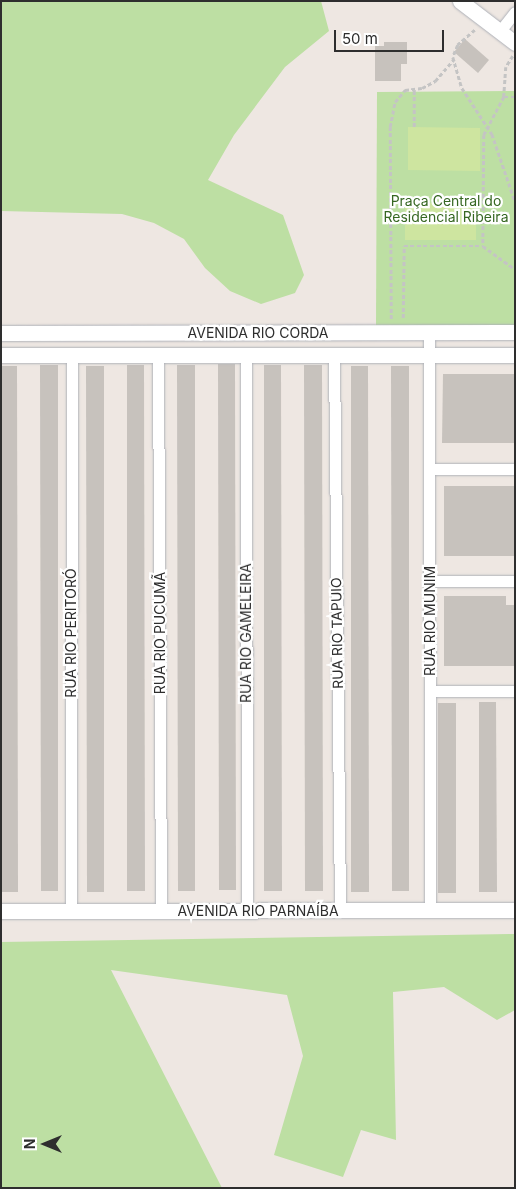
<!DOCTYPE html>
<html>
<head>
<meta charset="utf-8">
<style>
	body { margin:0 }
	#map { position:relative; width:516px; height:1189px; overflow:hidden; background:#eee7e2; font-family:Inter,sans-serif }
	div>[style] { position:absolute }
	.green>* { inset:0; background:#bddfa3 }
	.pitch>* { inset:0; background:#cee5a0 }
	.building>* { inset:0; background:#c7c2bd }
	.path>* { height:2.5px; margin-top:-1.25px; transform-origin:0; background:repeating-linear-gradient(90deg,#c4c4c4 0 4px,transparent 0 6.5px) }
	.roads { filter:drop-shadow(0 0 1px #aeb1b8) drop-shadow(0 0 1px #aeb1b8) }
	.minor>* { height:11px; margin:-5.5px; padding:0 5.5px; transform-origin:5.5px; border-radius:5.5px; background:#fff }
	.tertiary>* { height:15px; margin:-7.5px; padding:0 7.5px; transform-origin:7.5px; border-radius:7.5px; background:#fff }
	span { translate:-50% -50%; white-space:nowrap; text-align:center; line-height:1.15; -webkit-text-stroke:4.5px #fff; paint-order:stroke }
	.park-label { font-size:14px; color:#366722 }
	.street-label { font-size:14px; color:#2e2e2e }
	.frame { position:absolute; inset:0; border:2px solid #2e2e2e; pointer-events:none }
	.north { position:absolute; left:20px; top:1119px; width:50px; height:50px; -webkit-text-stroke:4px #fff; paint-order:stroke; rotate:270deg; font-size:14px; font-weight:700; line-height:20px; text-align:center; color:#2e2e2e }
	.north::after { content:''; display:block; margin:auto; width:18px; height:22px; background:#2e2e2e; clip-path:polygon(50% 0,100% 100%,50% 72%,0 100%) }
	.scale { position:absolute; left:334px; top:30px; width:110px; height:22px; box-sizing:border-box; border:2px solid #2e2e2e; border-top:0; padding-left:6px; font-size:15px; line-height:18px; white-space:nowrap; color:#2e2e2e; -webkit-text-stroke:4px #fff; paint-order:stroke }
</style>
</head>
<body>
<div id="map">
	<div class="green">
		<i style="clip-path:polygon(1px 1px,321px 1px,329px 31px,285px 67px,234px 135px,208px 180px,283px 215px,304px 275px,295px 293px,261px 304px,230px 291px,205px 268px,184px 239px,154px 223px,122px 214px,1px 211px)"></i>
		<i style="clip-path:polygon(515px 91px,515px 325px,376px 326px,377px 92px)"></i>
		<i style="clip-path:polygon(515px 934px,515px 1010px,497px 1020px,444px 987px,393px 992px,396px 1140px,361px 1130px,343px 1177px,274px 1155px,303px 1056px,287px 995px,111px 970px,222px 1188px,1px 1188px,1px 942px)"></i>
	</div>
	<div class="pitch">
		<i style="clip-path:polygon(408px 127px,480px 128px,480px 171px,408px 170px)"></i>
		<i style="clip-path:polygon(405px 203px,476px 203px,476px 240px,405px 240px)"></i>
	</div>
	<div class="building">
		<i style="clip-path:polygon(465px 39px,489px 60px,478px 73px,454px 52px)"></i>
		<i style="clip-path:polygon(384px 42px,407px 42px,407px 64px,401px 64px,401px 81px,375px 81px,375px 46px,384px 46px)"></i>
		<i style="clip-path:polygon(218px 364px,235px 364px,236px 890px,219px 890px)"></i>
		<i style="clip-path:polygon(40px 365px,58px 365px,58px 891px,41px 891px)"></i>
		<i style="clip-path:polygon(127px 365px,144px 365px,145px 891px,127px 891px)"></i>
		<i style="clip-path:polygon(177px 365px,195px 365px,195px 891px,178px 891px)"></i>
		<i style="clip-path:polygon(264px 365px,281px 365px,282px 891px,264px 891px)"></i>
		<i style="clip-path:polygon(304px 365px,322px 365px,323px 891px,305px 891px)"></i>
		<i style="clip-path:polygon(1px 366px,17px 366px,18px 892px,1px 892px)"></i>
		<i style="clip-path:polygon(86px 366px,104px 366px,104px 892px,87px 892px)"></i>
		<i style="clip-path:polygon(351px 366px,368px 366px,369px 892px,351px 892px)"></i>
		<i style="clip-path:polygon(391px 366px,409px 366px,409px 891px,392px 891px)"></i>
		<i style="clip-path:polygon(443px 374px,515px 374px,515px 443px,442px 443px)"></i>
		<i style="clip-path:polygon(444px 486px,515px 486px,515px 556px,444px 556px)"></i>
		<i style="clip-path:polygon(444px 596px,506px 596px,506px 605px,515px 605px,515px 666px,444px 666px)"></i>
		<i style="clip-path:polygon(479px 702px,496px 702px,497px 892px,479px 892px)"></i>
		<i style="clip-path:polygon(438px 703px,456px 703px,456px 893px,438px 893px)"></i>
	</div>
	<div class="path">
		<i style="left:475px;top:30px;width:23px;rotate:139deg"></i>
		<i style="left:458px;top:45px;width:13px;rotate:113deg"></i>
		<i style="left:453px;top:57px;width:32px;rotate:74deg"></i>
		<i style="left:462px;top:88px;width:55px;rotate:56.9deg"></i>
		<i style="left:492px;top:134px;width:71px;rotate:71.1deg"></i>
		<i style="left:513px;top:56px;width:13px;rotate:122deg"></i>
		<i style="left:506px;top:67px;width:30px;rotate:94deg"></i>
		<i style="left:504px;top:97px;width:43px;rotate:117.8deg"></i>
		<i style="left:484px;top:135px;width:111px;rotate:90.5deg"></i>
		<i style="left:483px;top:246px;width:39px;rotate:36deg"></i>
		<i style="left:504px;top:97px;width:11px"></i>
		<i style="left:414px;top:127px;width:38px;rotate:-90deg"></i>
		<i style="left:403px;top:318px;width:72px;rotate:-89.2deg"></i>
		<i style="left:404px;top:246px;width:79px"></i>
		<i style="left:391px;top:319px;width:192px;rotate:-90.3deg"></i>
		<i style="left:390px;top:127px;width:25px;rotate:-79deg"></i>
		<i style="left:395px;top:102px;width:16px;rotate:-50deg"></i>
		<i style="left:405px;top:90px;width:17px;rotate:-7deg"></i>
		<i style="left:422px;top:88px;width:15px;rotate:-28deg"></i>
		<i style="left:435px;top:81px;width:29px;rotate:-49deg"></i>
	</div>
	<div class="roads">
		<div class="minor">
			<i style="left:500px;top:31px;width:24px;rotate:-52deg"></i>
			<i style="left:429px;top:332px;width:579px;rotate:89.9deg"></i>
			<i style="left:158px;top:355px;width:556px;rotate:89.69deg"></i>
			<i style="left:246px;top:355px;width:556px;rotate:89.9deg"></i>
			<i style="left:334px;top:355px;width:556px;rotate:89.38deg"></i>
			<i style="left:429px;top:469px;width:86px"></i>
			<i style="left:429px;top:581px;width:86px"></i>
			<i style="left:430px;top:691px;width:85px"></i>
			<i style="left:71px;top:911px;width:556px;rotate:-89.9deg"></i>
		</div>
		<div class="tertiary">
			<i style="left:460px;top:1px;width:69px;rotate:37.4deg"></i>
			<i style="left:1px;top:333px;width:514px;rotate:-0.11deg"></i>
			<i style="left:1px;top:355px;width:514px"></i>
			<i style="left:1px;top:911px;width:514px;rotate:-0.11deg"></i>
		</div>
	</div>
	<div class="park-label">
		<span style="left:446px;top:209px">Praça Central do<br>Residencial Ribeira</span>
	</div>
	<div class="street-label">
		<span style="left:258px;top:333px">AVENIDA RIO CORDA</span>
		<span style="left:430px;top:621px;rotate:-90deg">RUA RIO MUNIM</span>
		<span style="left:71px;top:633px;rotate:-90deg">RUA RIO PERITORÓ</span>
		<span style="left:160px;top:633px;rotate:-90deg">RUA RIO PUCUMÃ</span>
		<span style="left:246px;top:633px;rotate:-90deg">RUA RIO GAMELEIRA</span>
		<span style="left:337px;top:633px;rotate:-91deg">RUA RIO TAPUIO</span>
		<span style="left:258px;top:911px">AVENIDA RIO PARNAÍBA</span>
	</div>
	<div class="frame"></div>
	<div class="north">N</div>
	<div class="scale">50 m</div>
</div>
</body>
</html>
